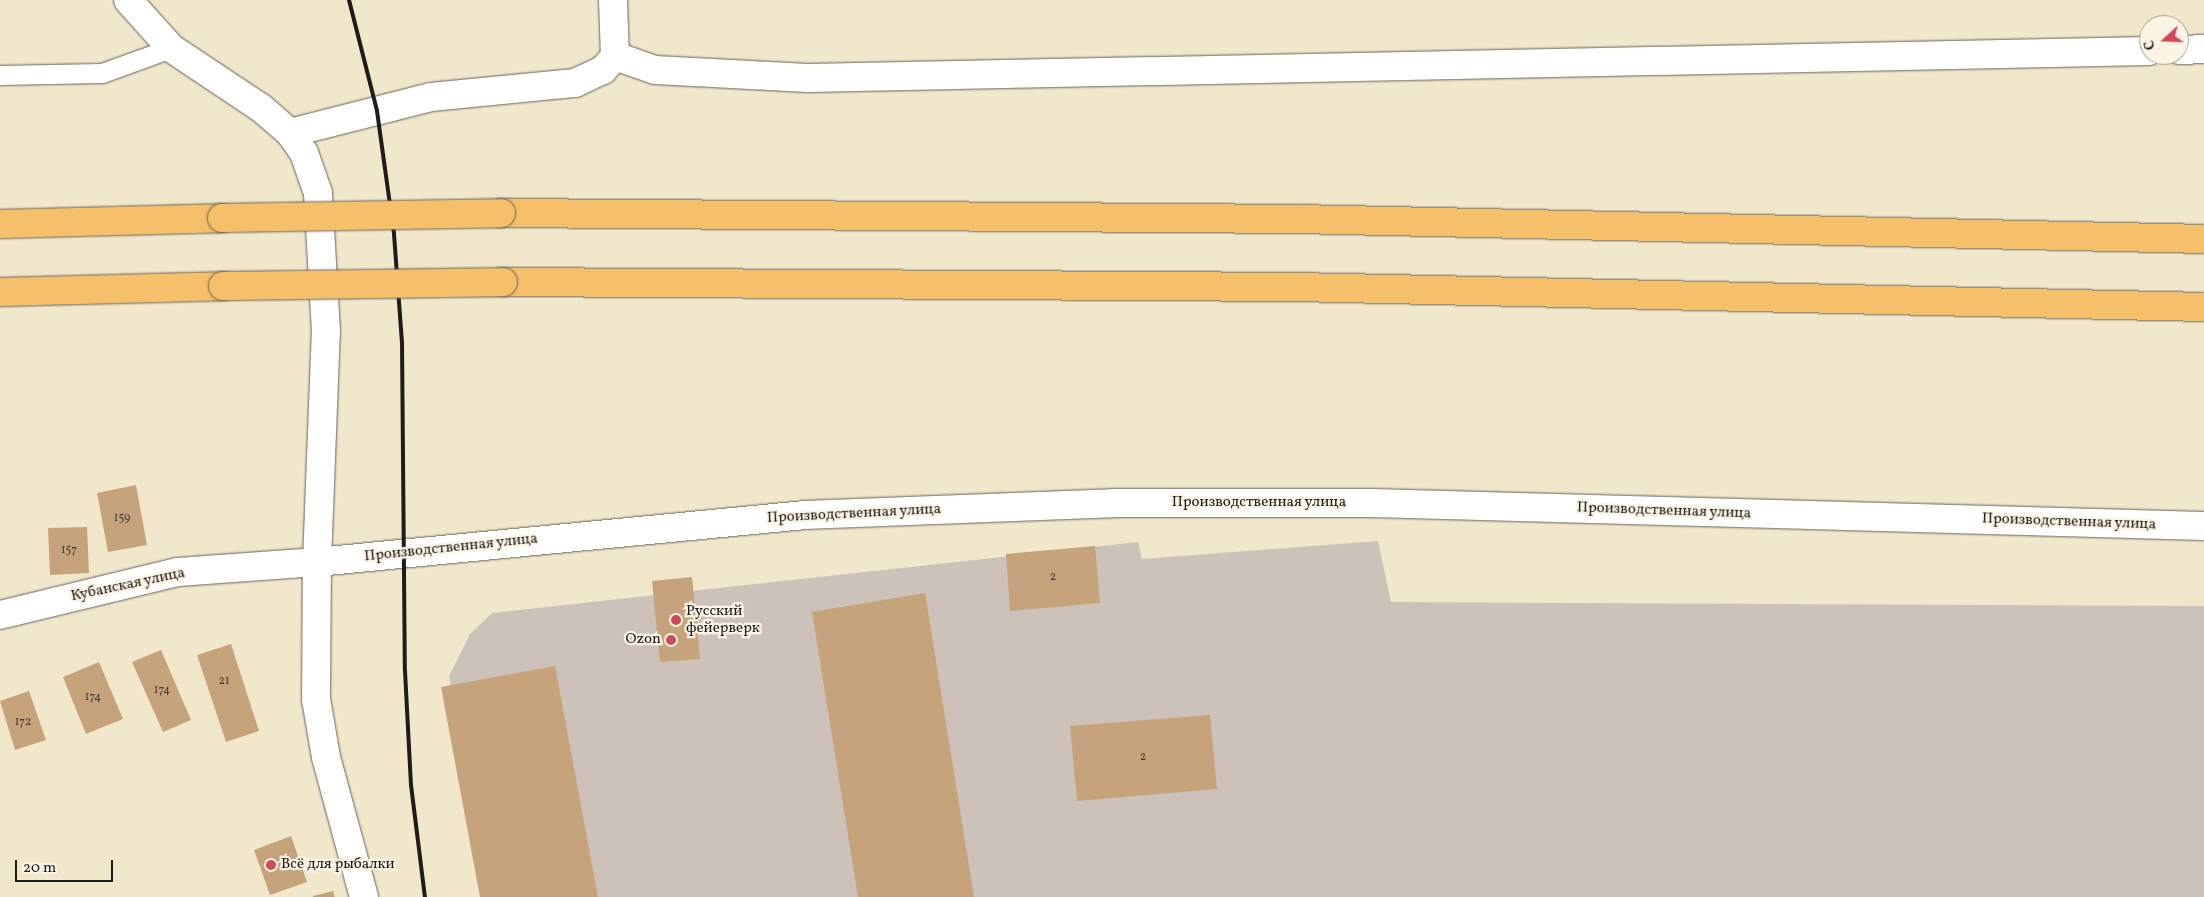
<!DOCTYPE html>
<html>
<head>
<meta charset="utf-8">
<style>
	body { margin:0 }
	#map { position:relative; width:2204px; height:897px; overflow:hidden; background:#f1e8cc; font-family:Vollkorn,serif }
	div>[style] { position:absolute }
	.industrial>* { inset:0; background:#ccc2b9 }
	.building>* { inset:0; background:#c6a37b }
	.roads { filter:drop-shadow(0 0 1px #67635a) drop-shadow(0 0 1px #67635a) }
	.service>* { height:19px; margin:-9.5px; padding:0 9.5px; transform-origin:9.5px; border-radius:9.5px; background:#fff }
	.minor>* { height:28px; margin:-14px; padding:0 14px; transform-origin:14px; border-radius:14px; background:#fff }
	.tertiary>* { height:28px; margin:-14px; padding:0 14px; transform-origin:14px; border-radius:14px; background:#fff }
	.trunk>* { height:28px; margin:-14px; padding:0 14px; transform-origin:14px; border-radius:14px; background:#f6c06b }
	.rail>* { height:4px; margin:-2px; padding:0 2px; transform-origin:2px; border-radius:2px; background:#1c1c1c }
	.bridges { filter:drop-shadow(0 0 1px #67635a) drop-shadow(0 0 1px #67635a) }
	.trunk-bridge>* { height:28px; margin:-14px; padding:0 14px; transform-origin:14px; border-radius:14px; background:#f6c06b }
	.dots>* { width:14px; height:14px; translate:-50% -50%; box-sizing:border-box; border:2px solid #fcf5e5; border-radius:50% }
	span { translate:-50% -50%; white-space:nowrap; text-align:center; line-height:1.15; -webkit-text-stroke:4.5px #fcf5e5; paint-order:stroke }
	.number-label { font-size:12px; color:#463e34 }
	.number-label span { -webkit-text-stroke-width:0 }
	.street-label { font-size:15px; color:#1c1c1c }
	.poi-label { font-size:15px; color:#1c1c1c }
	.left { translate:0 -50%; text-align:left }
	.right { translate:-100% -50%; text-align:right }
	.north { position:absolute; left:2139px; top:15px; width:50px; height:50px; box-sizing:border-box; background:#fcf5e5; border:1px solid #a29e95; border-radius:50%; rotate:250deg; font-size:14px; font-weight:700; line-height:20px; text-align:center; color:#1c1c1c }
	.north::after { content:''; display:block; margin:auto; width:18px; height:22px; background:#d1495b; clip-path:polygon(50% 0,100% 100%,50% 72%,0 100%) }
	.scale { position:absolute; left:15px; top:860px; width:98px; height:22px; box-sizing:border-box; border:2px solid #1c1c1c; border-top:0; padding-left:6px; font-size:15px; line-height:18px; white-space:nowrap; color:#1c1c1c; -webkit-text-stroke:4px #fcf5e5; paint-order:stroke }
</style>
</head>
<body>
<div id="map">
	<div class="industrial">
		<i style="clip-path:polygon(1378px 541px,1391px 602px,2204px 606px,2204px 897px,490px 897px,449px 676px,470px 634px,492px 613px,1138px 542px,1142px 559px)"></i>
	</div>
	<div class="building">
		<i style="clip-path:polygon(136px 485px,147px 545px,108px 552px,97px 493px)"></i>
		<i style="clip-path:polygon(87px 527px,89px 573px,50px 575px,48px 528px)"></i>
		<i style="clip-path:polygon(1095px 546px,1100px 603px,1010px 611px,1006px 554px)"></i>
		<i style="clip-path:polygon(692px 577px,700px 659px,660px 662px,652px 581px)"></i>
		<i style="clip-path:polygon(925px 593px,974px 897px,858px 897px,812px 612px)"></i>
		<i style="clip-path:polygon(231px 644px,259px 731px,226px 742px,197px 655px)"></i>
		<i style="clip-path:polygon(161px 650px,191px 720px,163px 732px,132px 662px)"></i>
		<i style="clip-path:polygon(99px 662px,123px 719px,86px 734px,63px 677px)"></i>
		<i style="clip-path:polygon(555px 666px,598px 897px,480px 897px,441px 687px)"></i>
		<i style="clip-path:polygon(29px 691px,46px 740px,15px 750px,0 701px)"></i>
		<i style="clip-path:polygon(1210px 715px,1217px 789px,1077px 801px,1070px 726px)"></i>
		<i style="clip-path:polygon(291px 836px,307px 882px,270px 895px,254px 850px)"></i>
		<i style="clip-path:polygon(333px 891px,335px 897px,313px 897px,313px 896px)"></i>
	</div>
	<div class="roads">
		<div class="service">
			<i style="left:0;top:75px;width:102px;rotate:-1.1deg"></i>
			<i style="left:102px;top:73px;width:73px;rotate:-19.9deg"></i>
		</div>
		<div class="minor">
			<i style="left:613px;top:0;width:56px;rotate:88deg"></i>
			<i style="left:2179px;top:50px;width:25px;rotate:-2deg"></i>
			<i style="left:290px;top:133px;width:146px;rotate:-14.3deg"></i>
			<i style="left:431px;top:97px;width:145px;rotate:-5.6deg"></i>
			<i style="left:575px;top:83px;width:31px;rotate:-25deg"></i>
			<i style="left:603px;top:70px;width:18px;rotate:-49deg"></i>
			<i style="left:615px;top:56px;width:42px;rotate:19.3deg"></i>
			<i style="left:655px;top:70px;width:153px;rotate:3deg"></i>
			<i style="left:808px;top:78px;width:1341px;rotate:-1.15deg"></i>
			<i style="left:0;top:615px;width:183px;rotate:-13.6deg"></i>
			<i style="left:178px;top:572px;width:139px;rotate:-4.1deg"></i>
			<i style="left:317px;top:562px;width:230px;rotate:-87.8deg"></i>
			<i style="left:326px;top:332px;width:139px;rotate:-93.3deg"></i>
			<i style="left:318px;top:193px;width:42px;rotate:-109.3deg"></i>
			<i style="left:304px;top:153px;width:24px;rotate:-125deg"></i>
			<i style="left:290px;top:133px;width:38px;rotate:-139deg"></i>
			<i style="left:261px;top:108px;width:108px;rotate:-146.3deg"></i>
			<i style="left:171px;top:48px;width:64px;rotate:-131.9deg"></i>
		</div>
		<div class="tertiary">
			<i style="left:364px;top:897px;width:145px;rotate:-105.2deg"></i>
			<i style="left:326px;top:757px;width:59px;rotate:-99.8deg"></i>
			<i style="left:316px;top:699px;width:137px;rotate:-89.6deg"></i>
			<i style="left:317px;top:562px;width:489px;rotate:-5.5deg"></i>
			<i style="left:804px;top:515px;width:309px;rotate:-2.2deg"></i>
			<i style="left:1113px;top:503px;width:259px"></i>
			<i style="left:1372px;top:503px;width:832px;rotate:1.58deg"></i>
		</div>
		<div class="trunk">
			<i style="left:501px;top:213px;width:796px;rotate:0.43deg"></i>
			<i style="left:1297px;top:219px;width:907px;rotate:1.26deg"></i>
			<i style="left:0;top:224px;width:222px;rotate:-1.5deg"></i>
			<i style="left:503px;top:282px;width:793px;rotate:0.36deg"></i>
			<i style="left:1296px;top:287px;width:908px;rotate:1.26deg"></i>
			<i style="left:0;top:292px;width:223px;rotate:-1.5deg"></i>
		</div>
	</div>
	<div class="rail">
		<i style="left:349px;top:0;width:114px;rotate:75.8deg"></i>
		<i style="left:377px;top:111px;width:124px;rotate:82.1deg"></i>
		<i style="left:394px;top:234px;width:108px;rotate:85.8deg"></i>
		<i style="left:402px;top:342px;width:329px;rotate:89.5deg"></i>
		<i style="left:405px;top:671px;width:114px;rotate:87deg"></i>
		<i style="left:411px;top:785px;width:113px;rotate:82.9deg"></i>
	</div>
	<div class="bridges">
		<div class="trunk-bridge">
			<i style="left:222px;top:218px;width:279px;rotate:-1deg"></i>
			<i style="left:223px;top:286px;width:280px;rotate:-0.8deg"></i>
		</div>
	</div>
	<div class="dots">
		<i style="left:676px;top:620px;background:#d1495b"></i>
		<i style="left:671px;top:640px;background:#d1495b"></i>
		<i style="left:271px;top:865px;background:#d1495b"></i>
	</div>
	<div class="number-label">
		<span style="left:122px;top:519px">159</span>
		<span style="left:69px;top:551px">157</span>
		<span style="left:1053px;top:578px">2</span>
		<span style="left:224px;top:682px">21</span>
		<span style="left:162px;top:691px">174</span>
		<span style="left:93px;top:698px">174</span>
		<span style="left:23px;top:723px">172</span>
		<span style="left:1143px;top:758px">2</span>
	</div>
	<div class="street-label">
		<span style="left:1259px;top:503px">Производственная улица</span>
		<span style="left:1664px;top:511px;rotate:2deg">Производственная улица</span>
		<span style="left:854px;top:514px;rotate:-3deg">Производственная улица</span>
		<span style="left:2069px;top:522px;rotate:2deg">Производственная улица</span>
		<span style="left:451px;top:548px;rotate:-6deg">Производственная улица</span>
		<span style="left:128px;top:585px;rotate:-12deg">Кубанская улица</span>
	</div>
	<div class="poi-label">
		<span class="left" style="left:686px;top:620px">Русский<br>фейерверк</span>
		<span class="right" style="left:661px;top:640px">Ozon</span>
		<span class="left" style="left:281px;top:865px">Всё для рыбалки</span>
	</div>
	<div class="north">С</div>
	<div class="scale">20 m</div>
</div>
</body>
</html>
